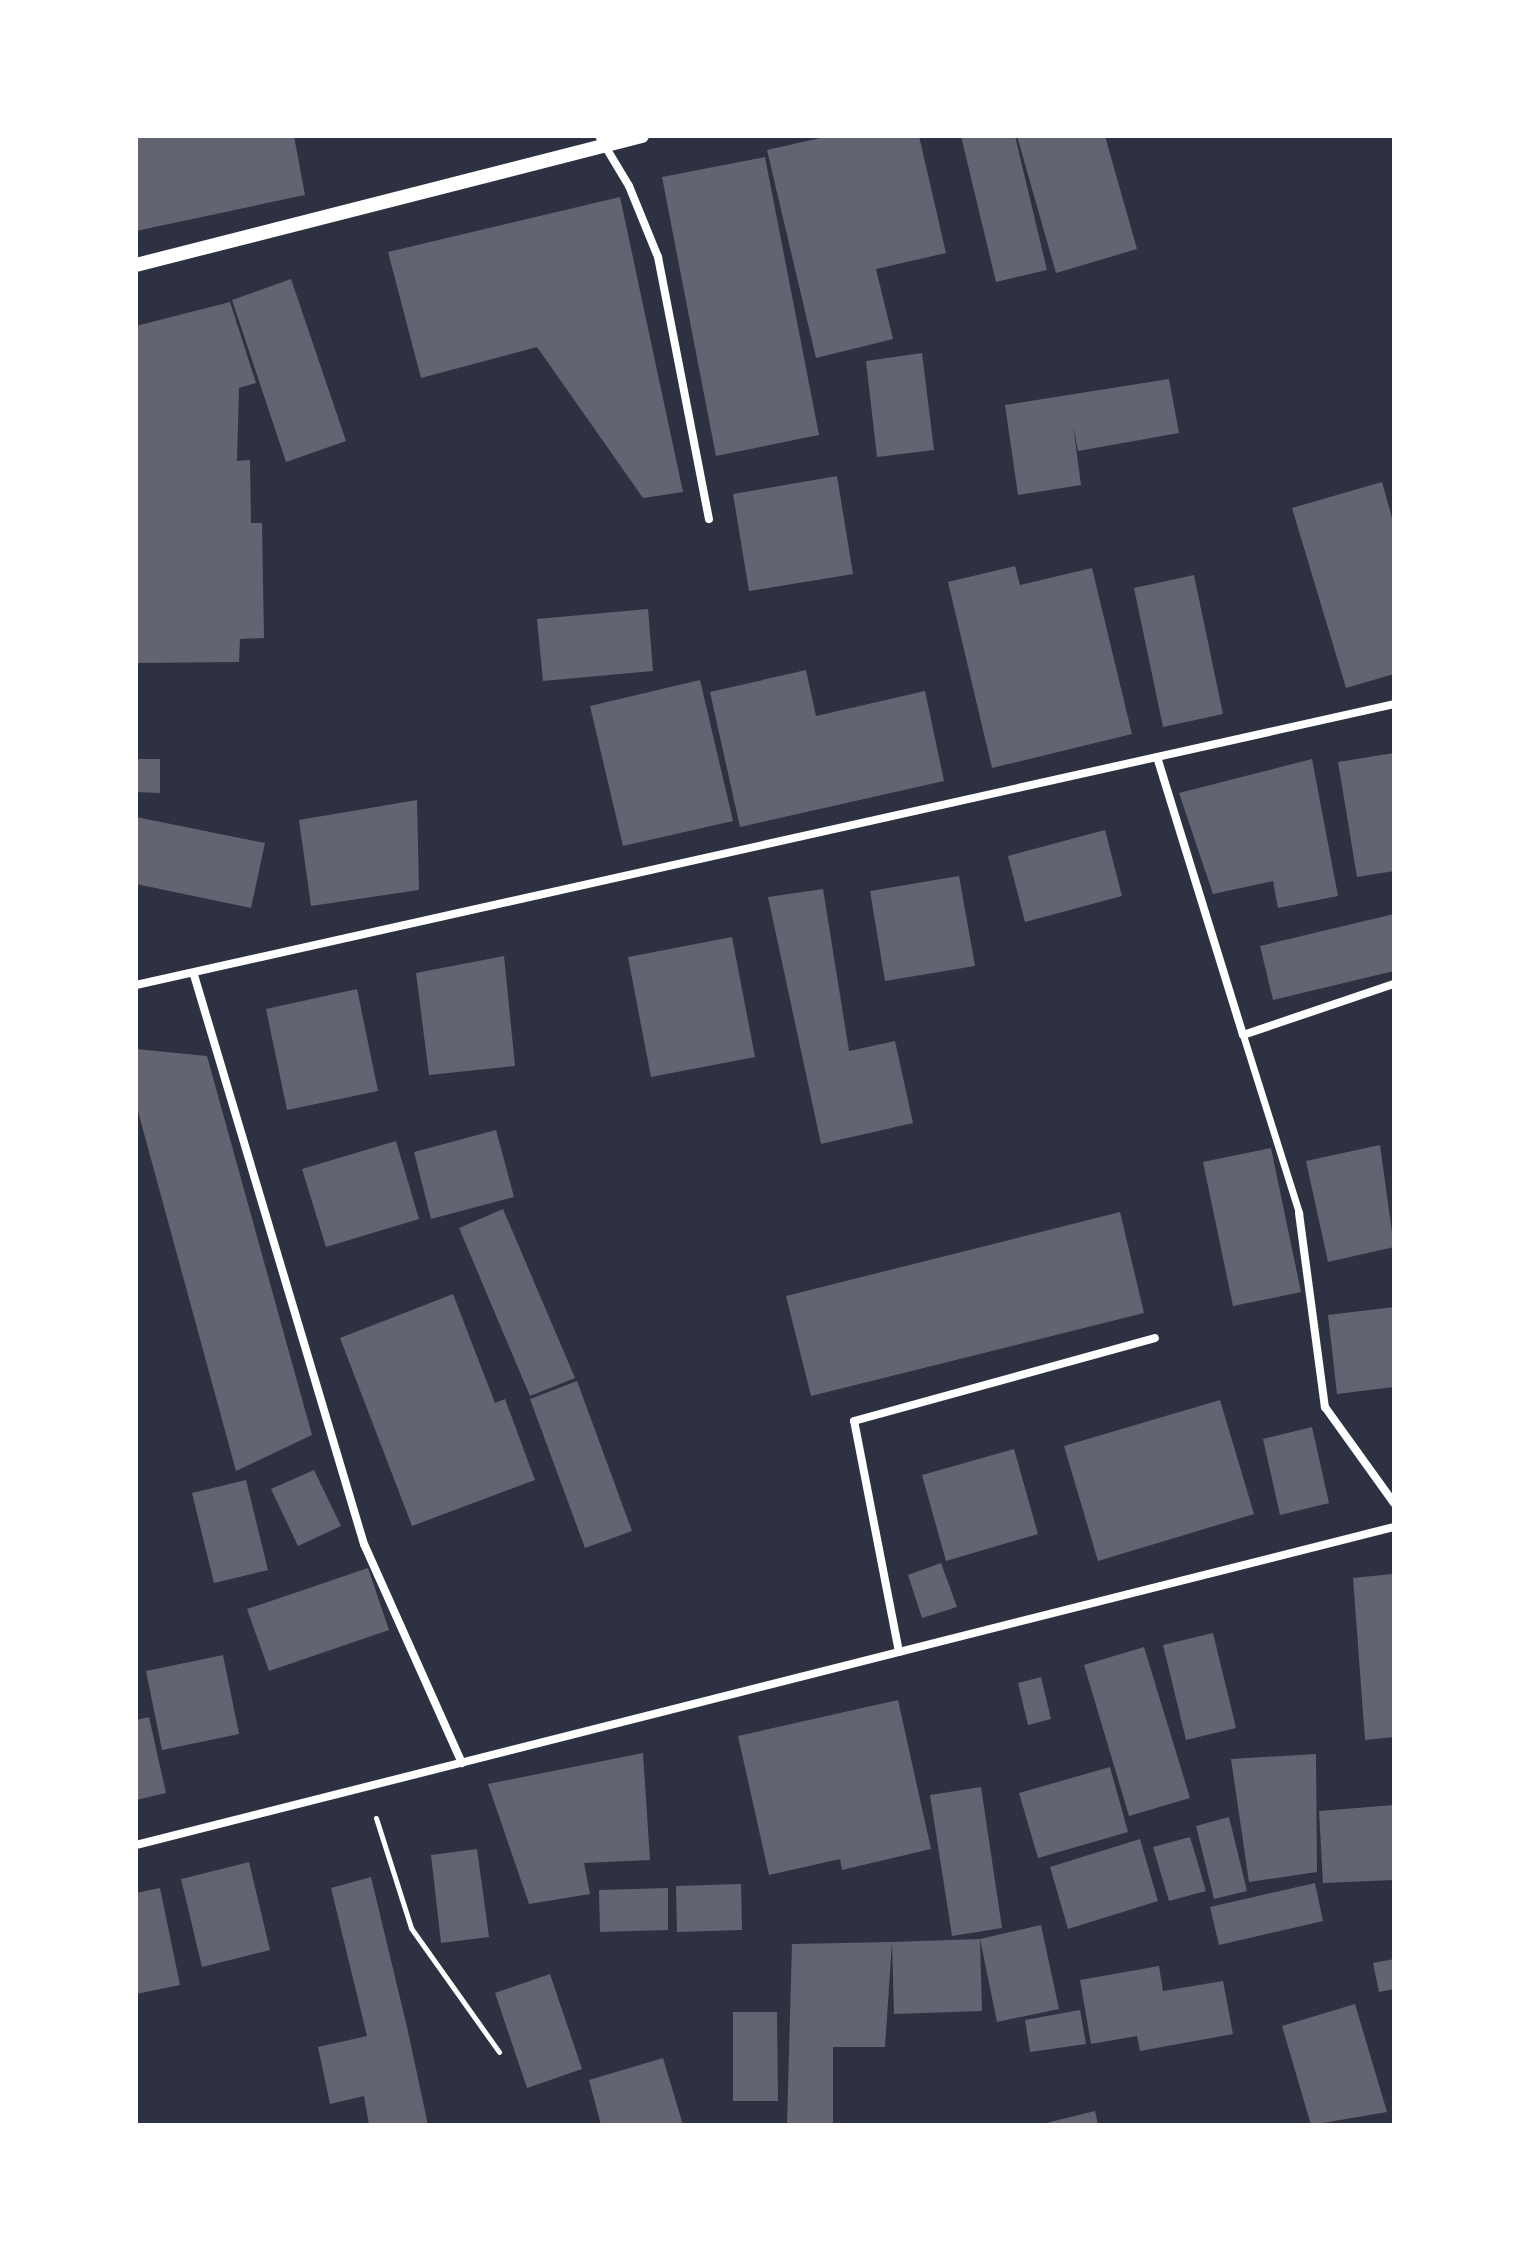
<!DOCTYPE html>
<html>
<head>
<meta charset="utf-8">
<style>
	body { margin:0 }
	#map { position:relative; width:1530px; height:2261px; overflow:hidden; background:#2d3142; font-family:"Space Grotesk",sans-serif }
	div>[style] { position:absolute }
	.building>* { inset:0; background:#626471 }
	.path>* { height:5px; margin:-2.5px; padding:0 2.5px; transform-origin:2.5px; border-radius:2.5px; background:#fff }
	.pedestrian>* { height:7px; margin:-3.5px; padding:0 3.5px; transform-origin:3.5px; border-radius:3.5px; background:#fff }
	.minor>* { height:8px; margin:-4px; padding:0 4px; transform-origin:4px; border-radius:4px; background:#fff }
	.tertiary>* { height:14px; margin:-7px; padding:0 7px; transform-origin:7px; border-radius:7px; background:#fff }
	span { translate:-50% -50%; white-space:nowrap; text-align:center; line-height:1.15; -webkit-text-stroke:6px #fff; paint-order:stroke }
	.frame { position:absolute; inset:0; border:138px solid #fff; pointer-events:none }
</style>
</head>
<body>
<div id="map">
	<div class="building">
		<i style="clip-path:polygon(136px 136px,294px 136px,305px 195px,136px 231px)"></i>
		<i style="clip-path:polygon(829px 136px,919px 136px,946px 253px,876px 269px,893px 339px,816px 358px,767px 150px)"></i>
		<i style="clip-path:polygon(961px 136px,1015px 136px,1047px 270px,996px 282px)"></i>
		<i style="clip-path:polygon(1017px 136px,1105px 136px,1137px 249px,1056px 273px)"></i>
		<i style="clip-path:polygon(765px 157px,819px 435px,716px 456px,662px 177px)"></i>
		<i style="clip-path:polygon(620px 197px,683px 492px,643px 498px,537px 347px,421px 378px,388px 252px)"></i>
		<i style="clip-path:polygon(291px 279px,346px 441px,286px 462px,232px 300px)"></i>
		<i style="clip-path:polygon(230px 302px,256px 383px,239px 388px,237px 461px,250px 460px,251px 523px,262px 523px,264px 638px,240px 639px,239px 662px,136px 663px,136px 326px)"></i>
		<i style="clip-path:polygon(922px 353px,934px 450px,877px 457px,866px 361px)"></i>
		<i style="clip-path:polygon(1169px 379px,1179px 433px,1078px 451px,1073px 425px,1081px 485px,1018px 495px,1005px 405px)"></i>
		<i style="clip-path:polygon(837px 476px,853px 574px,749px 591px,733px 494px)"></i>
		<i style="clip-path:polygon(1382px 482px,1394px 525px,1394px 674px,1346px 688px,1292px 508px)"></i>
		<i style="clip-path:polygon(1015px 566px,1020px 585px,1092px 568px,1132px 734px,992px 768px,948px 582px)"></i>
		<i style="clip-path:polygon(1194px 575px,1223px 714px,1163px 727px,1134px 588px)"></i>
		<i style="clip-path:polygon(648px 609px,653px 671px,543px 681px,537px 619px)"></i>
		<i style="clip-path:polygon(806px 670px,816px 716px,925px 691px,944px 781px,740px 827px,710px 692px)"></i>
		<i style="clip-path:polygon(700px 680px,733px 821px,623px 846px,590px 706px)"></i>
		<i style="clip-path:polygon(1394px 753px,1394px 871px,1357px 877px,1338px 762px)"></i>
		<i style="clip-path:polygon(136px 759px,160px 759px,160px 793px,136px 792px)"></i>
		<i style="clip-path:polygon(1312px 759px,1338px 896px,1278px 908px,1273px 881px,1213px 894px,1179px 793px)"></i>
		<i style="clip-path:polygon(417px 800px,419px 890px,311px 906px,299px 820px)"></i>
		<i style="clip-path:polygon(136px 817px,265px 843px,251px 908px,136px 884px)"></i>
		<i style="clip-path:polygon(1105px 830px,1122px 896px,1025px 922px,1008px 856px)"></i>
		<i style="clip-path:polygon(959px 876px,975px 966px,885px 981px,870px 891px)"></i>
		<i style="clip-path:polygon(823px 889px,849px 1051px,895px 1041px,913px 1123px,821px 1144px,768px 897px)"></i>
		<i style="clip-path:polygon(1394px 914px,1394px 971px,1273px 1000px,1260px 946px)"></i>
		<i style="clip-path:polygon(732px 937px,755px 1057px,651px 1077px,628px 957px)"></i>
		<i style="clip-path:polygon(504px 956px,515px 1066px,429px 1075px,416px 973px)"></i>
		<i style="clip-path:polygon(357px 989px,378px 1091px,287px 1110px,266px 1009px)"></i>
		<i style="clip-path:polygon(136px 1049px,207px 1056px,312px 1435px,236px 1471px,136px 1104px)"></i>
		<i style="clip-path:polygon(496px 1130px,514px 1197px,431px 1219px,414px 1152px)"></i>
		<i style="clip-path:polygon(396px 1141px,419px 1219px,326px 1247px,302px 1169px)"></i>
		<i style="clip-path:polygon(1380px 1145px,1394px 1247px,1328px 1262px,1306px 1161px)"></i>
		<i style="clip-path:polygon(1271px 1148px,1301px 1292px,1233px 1306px,1203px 1162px)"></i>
		<i style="clip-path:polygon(503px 1209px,575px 1378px,530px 1396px,459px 1228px)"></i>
		<i style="clip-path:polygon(1120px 1212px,1144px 1313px,811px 1396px,786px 1296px)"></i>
		<i style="clip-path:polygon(453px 1294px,495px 1403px,505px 1399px,535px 1480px,412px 1526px,340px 1338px)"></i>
		<i style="clip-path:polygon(1394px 1307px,1394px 1387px,1337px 1394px,1328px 1315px)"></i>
		<i style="clip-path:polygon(577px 1381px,632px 1531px,585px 1548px,530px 1399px)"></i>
		<i style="clip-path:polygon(1220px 1400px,1254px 1514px,1098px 1561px,1064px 1446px)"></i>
		<i style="clip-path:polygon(1312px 1427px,1329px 1503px,1280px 1515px,1263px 1439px)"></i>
		<i style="clip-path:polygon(1014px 1449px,1038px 1534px,946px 1561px,922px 1475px)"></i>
		<i style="clip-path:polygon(314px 1470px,341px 1526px,298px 1546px,271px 1489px)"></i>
		<i style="clip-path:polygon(246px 1480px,268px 1570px,214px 1583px,192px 1493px)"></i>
		<i style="clip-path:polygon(941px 1563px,957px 1607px,922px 1618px,908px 1575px)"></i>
		<i style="clip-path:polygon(368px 1568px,389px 1630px,269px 1671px,247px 1609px)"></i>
		<i style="clip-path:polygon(1392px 1574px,1394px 1737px,1365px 1740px,1353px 1578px)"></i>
		<i style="clip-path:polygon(1213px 1633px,1236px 1728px,1186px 1740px,1163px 1645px)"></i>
		<i style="clip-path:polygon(1144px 1647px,1190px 1798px,1129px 1816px,1084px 1665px)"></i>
		<i style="clip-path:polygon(223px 1655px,239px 1734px,162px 1750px,146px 1671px)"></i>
		<i style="clip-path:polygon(1041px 1677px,1051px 1719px,1028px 1725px,1018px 1683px)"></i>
		<i style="clip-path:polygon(898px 1700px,931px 1849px,842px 1870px,840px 1859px,769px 1875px,738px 1736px)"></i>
		<i style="clip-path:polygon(149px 1717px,166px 1793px,136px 1800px,136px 1720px)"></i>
		<i style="clip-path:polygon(643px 1753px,650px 1860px,584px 1863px,590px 1894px,529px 1904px,488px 1784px)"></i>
		<i style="clip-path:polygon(1316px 1754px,1317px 1872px,1249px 1882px,1231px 1759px)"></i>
		<i style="clip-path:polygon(1110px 1767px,1128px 1832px,1038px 1858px,1019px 1793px)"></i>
		<i style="clip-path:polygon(981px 1787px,1002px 1928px,952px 1936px,930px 1795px)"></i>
		<i style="clip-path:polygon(1394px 1805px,1394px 1880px,1323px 1883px,1319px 1811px)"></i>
		<i style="clip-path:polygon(1229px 1817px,1247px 1891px,1214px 1899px,1196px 1826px)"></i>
		<i style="clip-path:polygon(1190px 1837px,1206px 1891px,1169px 1901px,1153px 1847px)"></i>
		<i style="clip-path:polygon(1140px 1839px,1158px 1901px,1068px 1929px,1050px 1867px)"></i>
		<i style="clip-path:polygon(477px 1849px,489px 1937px,441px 1943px,431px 1855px)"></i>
		<i style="clip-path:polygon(249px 1862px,270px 1950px,202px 1967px,181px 1879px)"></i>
		<i style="clip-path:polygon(371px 1877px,407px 2027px,428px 2125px,369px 2125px,364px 2096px,330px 2104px,318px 2047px,367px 2036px,331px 1888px)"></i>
		<i style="clip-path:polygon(1315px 1883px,1323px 1921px,1219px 1945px,1210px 1907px)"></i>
		<i style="clip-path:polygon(741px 1884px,742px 1930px,677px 1932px,676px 1886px)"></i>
		<i style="clip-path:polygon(160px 1888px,180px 1985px,136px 1994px,136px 1893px)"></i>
		<i style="clip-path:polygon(668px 1888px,668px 1930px,600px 1932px,599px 1890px)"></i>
		<i style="clip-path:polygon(1041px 1925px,1059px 2009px,997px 2022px,980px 1939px,982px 2011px,894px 2014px,892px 1942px,980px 1939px)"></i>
		<i style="clip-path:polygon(892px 1942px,885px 2047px,833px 2047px,833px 2125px,787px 2125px,792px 1944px)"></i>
		<i style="clip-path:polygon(1394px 1959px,1394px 1989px,1379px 1992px,1373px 1963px)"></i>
		<i style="clip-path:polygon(1159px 1966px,1163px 1991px,1223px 1981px,1233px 2034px,1140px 2051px,1137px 2036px,1091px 2044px,1080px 1980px)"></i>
		<i style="clip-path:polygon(550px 1974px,582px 2069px,527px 2088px,495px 1993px)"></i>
		<i style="clip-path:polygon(1355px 2004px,1387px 2112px,1311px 2125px,1282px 2026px)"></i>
		<i style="clip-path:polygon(1080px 2010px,1086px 2044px,1030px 2052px,1025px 2020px)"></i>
		<i style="clip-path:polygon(733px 2012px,777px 2012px,778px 2101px,733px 2101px)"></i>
		<i style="clip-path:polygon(663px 2058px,683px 2125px,601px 2125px,589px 2080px)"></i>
		<i style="clip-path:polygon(1095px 2111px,1098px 2125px,1042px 2125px,1042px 2124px)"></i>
	</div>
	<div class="path">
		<i style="left:376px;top:1818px;width:115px;rotate:72.3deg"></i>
		<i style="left:411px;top:1928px;width:152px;rotate:54.6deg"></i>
	</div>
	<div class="pedestrian">
		<i style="left:1243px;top:1035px;width:187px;rotate:72.5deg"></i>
	</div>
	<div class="minor">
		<i style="left:599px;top:136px;width:58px;rotate:59deg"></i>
		<i style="left:629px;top:186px;width:77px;rotate:67.8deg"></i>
		<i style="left:658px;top:257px;width:267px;rotate:79deg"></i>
		<i style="left:1157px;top:757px;width:291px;rotate:72.8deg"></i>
		<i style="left:1243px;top:1035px;width:159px;rotate:-18.7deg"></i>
		<i style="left:194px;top:975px;width:594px;rotate:73.37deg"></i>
		<i style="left:364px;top:1544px;width:240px;rotate:65.9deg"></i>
		<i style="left:136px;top:985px;width:1289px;rotate:-12.59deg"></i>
		<i style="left:1299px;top:1213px;width:196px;rotate:82.4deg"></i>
		<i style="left:1325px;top:1407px;width:118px;rotate:54.3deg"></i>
		<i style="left:899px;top:1652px;width:235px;rotate:-101deg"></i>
		<i style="left:854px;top:1421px;width:312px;rotate:-15.4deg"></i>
		<i style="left:136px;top:1845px;width:1298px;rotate:-14.19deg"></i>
	</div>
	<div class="tertiary">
		<i style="left:136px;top:265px;width:522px;rotate:-14.3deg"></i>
	</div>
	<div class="frame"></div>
</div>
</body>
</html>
